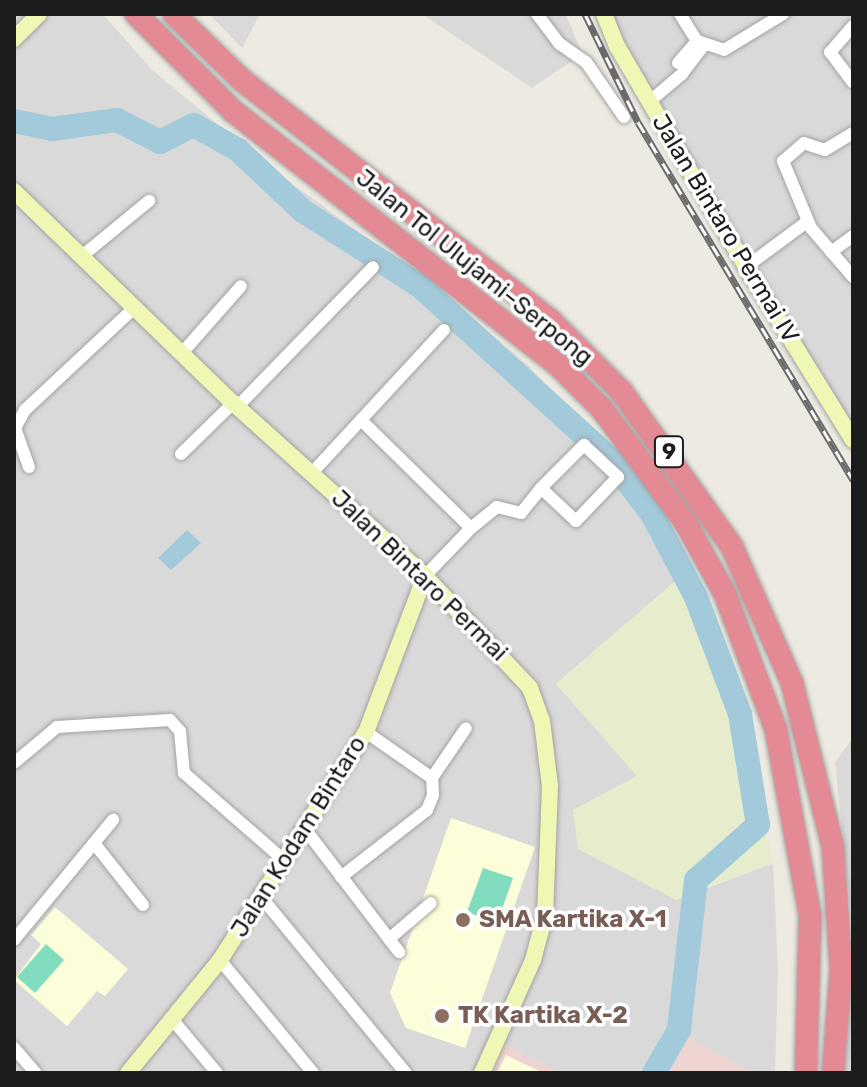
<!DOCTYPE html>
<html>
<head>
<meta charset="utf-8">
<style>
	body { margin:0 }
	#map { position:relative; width:867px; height:1087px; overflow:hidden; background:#edeae1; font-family:Rubik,sans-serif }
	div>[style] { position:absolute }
	.residential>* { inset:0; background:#dad9d9 }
	.commercial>* { inset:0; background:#eed4d0 }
	.education>* { inset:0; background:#fcfed9 }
	.farmland>* { inset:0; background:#e7eccd }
	.pitch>* { inset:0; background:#81dbbe }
	.water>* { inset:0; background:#a2cada }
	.river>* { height:24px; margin:-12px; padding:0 12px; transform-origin:12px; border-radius:12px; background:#a2cada }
	.roads { filter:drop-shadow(0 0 2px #a3a3a3) drop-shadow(0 0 2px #a3a3a3) }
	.street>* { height:12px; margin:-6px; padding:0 6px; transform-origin:6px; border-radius:6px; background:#fff }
	.secondary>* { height:16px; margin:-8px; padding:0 8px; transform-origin:8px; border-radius:8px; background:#f0f7b5 }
	.highway>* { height:22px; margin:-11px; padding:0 11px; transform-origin:11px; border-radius:11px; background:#e38a95 }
	.rail>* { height:7px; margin-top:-3.5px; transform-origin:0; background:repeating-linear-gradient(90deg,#fff 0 12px,#6a6a6a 0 24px); box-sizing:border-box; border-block:2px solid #6a6a6a }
	.dots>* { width:22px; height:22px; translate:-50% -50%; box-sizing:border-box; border:4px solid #fff; border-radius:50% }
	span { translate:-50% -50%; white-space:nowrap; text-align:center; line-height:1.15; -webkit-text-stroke:7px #fff; paint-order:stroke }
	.shield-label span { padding:2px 6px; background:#fff; border:2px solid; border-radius:6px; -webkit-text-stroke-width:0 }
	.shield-label { font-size:22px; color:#1c1c1c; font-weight:700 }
	.street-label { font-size:24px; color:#1c1c1c }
	.education-label { font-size:24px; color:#785e54; font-weight:700 }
	.left { translate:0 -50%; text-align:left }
	.frame { position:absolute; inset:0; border:16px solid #1c1c1c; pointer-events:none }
</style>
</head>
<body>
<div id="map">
	<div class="residential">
		<i style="clip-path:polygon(14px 14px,103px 14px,152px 70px,272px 169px,444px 294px,529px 366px,646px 498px,687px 571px,557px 683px,638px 777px,573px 810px,676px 900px,773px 863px,778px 971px,775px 1073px,753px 1073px,689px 1038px,670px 1073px,560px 1073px,505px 1045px,492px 1073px,14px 1073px)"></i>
		<i style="clip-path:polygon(209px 14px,260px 14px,242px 48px)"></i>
		<i style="clip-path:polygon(422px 14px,566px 14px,582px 54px,532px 88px)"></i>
		<i style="clip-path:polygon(606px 14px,853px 14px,853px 450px,626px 70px)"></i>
		<i style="clip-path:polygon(853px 738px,853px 1073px,841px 1073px,852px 923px,835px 762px)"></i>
	</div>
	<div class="commercial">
		<i style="clip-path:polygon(689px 1037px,753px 1073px,670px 1073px)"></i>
		<i style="clip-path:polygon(505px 1045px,560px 1073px,492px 1073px)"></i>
	</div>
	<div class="education">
		<i style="clip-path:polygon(451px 818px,535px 847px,465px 1048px,406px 1028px,390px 993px)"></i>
		<i style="clip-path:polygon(55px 907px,128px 969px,105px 996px,97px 991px,67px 1026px,14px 980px,41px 944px,31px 935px)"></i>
		<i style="clip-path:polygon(506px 1055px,543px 1073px,497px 1073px)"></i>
	</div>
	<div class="farmland">
		<i style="clip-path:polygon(687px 571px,761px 801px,773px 863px,676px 900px,578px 849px,573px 810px,637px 776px,556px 684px)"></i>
	</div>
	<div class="pitch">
		<i style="clip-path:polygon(483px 868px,513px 878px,497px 923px,467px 912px)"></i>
		<i style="clip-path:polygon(46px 944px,64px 960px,35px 993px,17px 977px)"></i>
	</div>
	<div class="water">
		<i style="clip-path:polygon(187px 530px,201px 543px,171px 570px,158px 558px)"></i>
	</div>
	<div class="river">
		<i style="left:14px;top:121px;width:39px;rotate:12deg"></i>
		<i style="left:52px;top:129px;width:66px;rotate:-7.9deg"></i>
		<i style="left:117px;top:120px;width:48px;rotate:27.1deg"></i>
		<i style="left:160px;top:142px;width:38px;rotate:-27deg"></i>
		<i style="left:194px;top:125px;width:51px;rotate:29.6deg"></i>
		<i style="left:238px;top:150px;width:89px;rotate:43.2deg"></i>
		<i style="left:303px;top:211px;width:139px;rotate:32.7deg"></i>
		<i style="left:420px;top:286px;width:260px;rotate:42.3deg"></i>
		<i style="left:612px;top:461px;width:66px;rotate:53deg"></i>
		<i style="left:652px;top:514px;width:94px;rotate:62.1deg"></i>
		<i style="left:696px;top:597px;width:125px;rotate:69.4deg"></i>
		<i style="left:740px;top:714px;width:112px;rotate:80.8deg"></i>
		<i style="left:758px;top:825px;width:83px;rotate:138.4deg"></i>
		<i style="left:696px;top:880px;width:151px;rotate:96.5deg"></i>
		<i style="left:679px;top:1030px;width:50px;rotate:120.2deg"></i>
	</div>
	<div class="roads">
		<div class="street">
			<i style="left:537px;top:14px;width:38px;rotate:53deg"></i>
			<i style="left:560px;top:44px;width:32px;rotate:35deg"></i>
			<i style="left:586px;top:62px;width:67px;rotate:55.4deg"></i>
			<i style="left:680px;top:14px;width:32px;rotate:58deg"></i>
			<i style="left:853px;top:26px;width:35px;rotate:131deg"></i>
			<i style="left:830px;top:52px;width:38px;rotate:53deg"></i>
			<i style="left:678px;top:63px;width:29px;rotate:-49deg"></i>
			<i style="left:697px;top:41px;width:28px;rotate:18deg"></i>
			<i style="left:724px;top:50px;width:69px;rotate:-31.4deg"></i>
			<i style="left:650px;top:101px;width:42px;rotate:-40.2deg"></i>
			<i style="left:682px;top:74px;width:35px;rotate:-53deg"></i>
			<i style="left:853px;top:133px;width:33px;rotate:149deg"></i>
			<i style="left:825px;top:150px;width:22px;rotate:-162deg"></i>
			<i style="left:804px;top:143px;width:28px;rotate:139deg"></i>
			<i style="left:783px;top:161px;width:73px;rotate:67.3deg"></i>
			<i style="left:811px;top:228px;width:65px;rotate:49.4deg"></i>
			<i style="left:831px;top:252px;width:27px;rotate:-36deg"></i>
			<i style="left:82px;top:256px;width:87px;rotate:-39.4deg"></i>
			<i style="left:746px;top:267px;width:77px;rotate:-36.6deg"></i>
			<i style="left:182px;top:353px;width:89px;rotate:-48.6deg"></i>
			<i style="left:237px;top:407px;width:195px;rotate:-45.8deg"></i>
			<i style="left:361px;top:420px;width:154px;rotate:44.5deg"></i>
			<i style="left:471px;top:528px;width:66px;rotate:133.8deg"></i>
			<i style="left:181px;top:454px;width:73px;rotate:-44.4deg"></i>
			<i style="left:29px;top:467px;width:41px;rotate:-109.7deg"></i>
			<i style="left:15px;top:428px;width:21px;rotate:-61deg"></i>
			<i style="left:25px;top:410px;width:151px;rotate:-43.1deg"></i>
			<i style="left:311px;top:474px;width:196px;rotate:-47.3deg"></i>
			<i style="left:471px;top:528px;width:33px;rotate:-39deg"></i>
			<i style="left:497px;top:507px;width:25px;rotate:14deg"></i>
			<i style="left:521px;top:513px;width:32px;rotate:-51deg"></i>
			<i style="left:541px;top:488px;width:61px;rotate:-45deg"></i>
			<i style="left:584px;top:445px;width:47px;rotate:43.3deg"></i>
			<i style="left:618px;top:477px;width:61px;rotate:133.7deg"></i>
			<i style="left:576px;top:521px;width:48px;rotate:-136.7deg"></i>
			<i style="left:14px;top:763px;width:56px;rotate:-39.9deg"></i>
			<i style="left:57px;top:727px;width:113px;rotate:-3.5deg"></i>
			<i style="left:170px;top:720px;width:15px;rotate:48deg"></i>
			<i style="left:180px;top:731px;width:42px;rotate:84.6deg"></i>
			<i style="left:184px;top:773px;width:134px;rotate:41.1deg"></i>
			<i style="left:432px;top:778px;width:60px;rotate:-55.8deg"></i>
			<i style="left:305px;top:829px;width:155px;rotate:52.6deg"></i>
			<i style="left:94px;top:843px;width:79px;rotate:51.7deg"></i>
			<i style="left:341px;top:877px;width:109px;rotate:-37.9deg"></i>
			<i style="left:427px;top:810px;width:16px;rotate:-68deg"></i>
			<i style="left:433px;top:795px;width:17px;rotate:-93deg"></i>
			<i style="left:432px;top:778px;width:80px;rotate:-145.1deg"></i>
			<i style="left:262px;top:898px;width:227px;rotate:50.6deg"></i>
			<i style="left:389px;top:939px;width:55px;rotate:-40.6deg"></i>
			<i style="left:14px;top:940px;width:156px;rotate:-50.5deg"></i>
			<i style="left:220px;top:960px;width:146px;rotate:50.5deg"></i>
			<i style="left:172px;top:1019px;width:70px;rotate:50.2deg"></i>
			<i style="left:14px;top:1048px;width:33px;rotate:49deg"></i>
		</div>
		<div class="secondary">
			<i style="left:604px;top:14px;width:35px;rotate:68deg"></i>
			<i style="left:617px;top:46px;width:256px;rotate:59.7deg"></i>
			<i style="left:746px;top:267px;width:203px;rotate:58.3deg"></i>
			<i style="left:14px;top:39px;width:35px;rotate:-45deg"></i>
			<i style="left:14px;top:191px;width:305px;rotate:44.1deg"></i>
			<i style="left:233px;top:403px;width:258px;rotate:42deg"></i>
			<i style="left:425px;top:576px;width:154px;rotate:46.8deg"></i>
			<i style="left:530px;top:688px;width:35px;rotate:70deg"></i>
			<i style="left:542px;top:721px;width:65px;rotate:83deg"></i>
			<i style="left:550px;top:786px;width:129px;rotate:92.2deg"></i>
			<i style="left:545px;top:915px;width:47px;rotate:104.9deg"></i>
			<i style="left:533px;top:960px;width:124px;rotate:114.3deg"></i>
			<i style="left:128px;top:1073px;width:146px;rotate:-50.8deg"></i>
			<i style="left:220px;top:960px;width:271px;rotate:-57.4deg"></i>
			<i style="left:366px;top:732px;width:167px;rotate:-69.3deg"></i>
		</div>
		<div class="highway">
			<i style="left:136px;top:14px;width:137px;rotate:45deg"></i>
			<i style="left:233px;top:111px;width:412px;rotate:38deg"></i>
			<i style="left:558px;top:365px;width:62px;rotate:45deg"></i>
			<i style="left:602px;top:409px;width:140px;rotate:53.7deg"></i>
			<i style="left:685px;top:522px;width:82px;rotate:60.9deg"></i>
			<i style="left:725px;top:594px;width:145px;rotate:69.4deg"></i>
			<i style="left:776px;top:730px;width:189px;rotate:79.6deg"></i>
			<i style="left:810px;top:916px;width:157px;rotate:91.5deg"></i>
			<i style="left:174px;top:14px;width:96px;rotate:44.2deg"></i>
			<i style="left:243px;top:81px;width:390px;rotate:37.9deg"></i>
			<i style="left:551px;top:321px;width:100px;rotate:45deg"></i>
			<i style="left:622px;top:392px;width:190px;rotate:54.6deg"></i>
			<i style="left:732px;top:547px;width:149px;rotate:66.2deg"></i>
			<i style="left:792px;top:683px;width:170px;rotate:76deg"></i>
			<i style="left:833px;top:848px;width:122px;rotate:86.2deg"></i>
			<i style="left:841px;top:970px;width:103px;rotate:94.4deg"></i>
		</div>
	</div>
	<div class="rail">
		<i style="left:585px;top:14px;width:120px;rotate:63.9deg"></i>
		<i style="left:638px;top:122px;width:418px;rotate:59deg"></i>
	</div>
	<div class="dots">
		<i style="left:463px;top:920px;background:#8d6e63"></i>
		<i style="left:442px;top:1016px;background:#8d6e63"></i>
	</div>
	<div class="shield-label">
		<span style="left:669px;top:452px">9</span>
	</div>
	<div class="street-label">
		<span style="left:725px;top:229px;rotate:59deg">Jalan Bintaro Permai IV</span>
		<span style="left:474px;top:268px;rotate:39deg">Jalan Tol Ulujami–Serpong</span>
		<span style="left:419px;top:576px;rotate:44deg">Jalan Bintaro Permai</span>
		<span style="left:299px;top:837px;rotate:-58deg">Jalan Kodam Bintaro</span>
	</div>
	<div class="education-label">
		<span class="left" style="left:479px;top:920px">SMA Kartika X-1</span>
		<span class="left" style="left:458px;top:1016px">TK Kartika X-2</span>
	</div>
	<div class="frame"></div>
</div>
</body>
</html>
